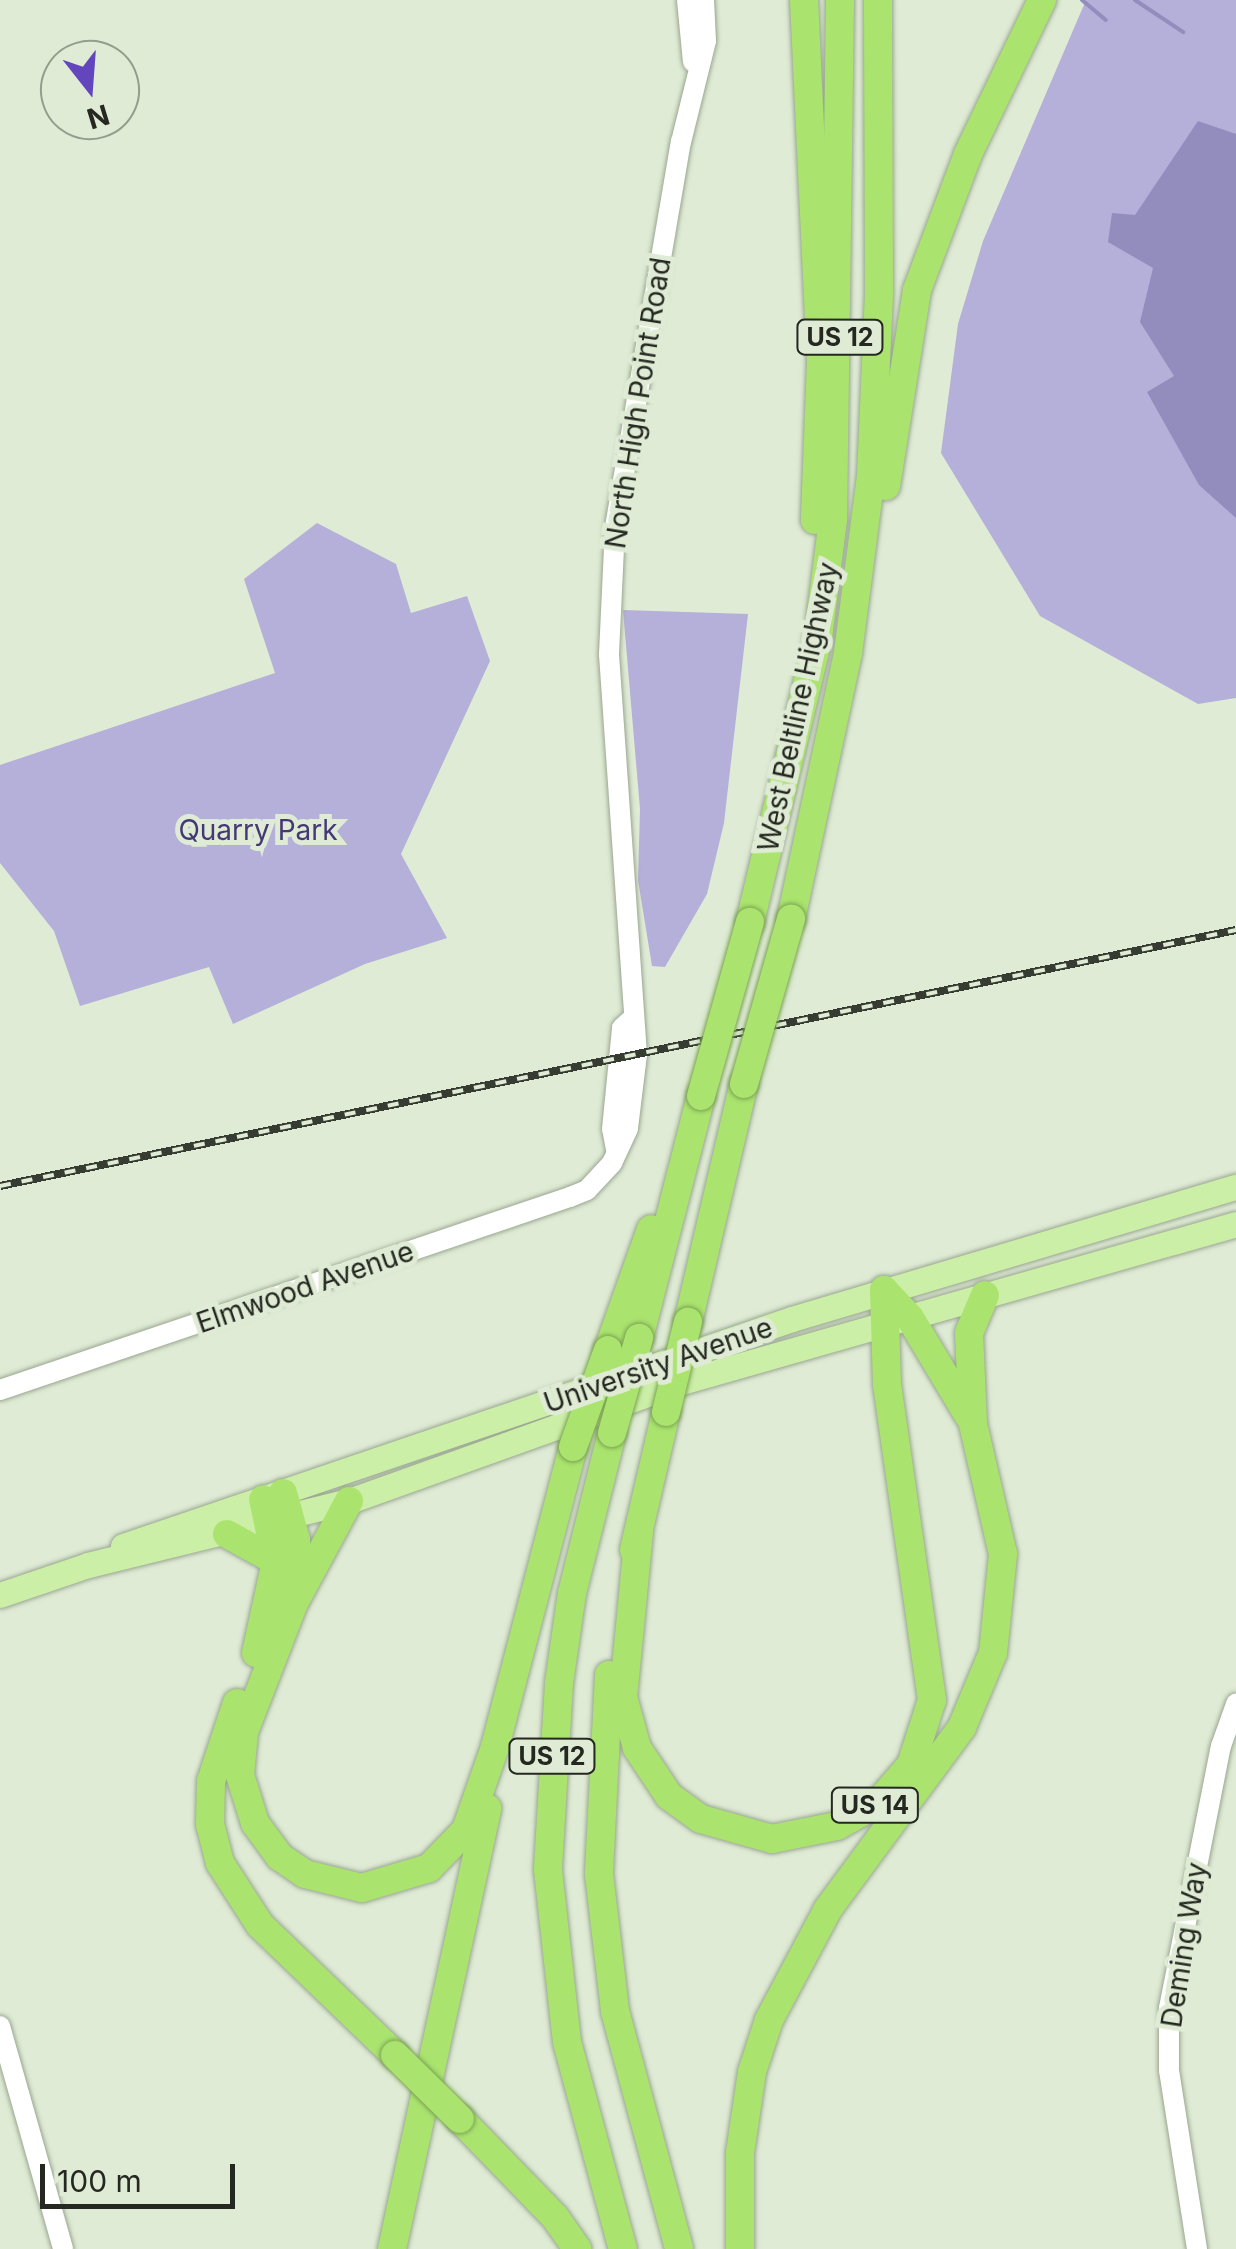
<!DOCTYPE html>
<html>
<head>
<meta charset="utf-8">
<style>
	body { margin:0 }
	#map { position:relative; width:1236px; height:2249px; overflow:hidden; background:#dfebd5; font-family:Inter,sans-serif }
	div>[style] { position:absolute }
	.green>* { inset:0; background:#b4b0d9 }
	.water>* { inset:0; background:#928dbc }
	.stream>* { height:4px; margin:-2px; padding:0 2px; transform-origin:2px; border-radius:2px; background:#928dbc }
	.roads { filter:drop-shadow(0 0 2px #9aa691) drop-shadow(0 0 2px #9aa691) }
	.tertiary>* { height:20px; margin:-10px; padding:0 10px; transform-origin:10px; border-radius:10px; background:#fff }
	.primary>* { height:25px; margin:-12.5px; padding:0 12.5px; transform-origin:12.5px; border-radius:12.5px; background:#ccefa8 }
	.motorway>* { height:28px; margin:-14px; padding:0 14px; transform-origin:14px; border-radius:14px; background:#aae46e }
	.rail>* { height:8px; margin-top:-4px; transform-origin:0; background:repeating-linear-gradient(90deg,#dfebd5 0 11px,#373c32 0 22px); box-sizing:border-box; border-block:2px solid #373c32 }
	.bridges { filter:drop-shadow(0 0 2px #7ba253) drop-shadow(0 0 2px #7ba253) }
	.motorway-bridge>* { height:28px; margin:-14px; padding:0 14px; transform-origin:14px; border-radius:14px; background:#aae46e }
	span { translate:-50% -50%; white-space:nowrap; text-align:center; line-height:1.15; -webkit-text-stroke:10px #dfebd5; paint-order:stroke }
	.shield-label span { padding:2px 8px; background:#dfebd5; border:2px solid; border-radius:8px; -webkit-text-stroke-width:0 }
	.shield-label { font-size:25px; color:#242820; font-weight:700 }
	.street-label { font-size:28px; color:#242820 }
	.park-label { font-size:28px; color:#443976 }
	.north { position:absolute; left:40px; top:40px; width:100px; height:100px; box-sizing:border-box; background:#dfebd5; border:2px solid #949d8d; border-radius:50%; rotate:163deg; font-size:28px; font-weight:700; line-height:40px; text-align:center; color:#242820 }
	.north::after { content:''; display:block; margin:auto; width:35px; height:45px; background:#6345bd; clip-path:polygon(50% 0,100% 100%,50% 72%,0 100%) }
	.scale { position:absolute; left:40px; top:2164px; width:195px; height:45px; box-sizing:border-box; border:5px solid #242820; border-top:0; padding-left:12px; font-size:30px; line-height:35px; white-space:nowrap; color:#242820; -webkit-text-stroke:8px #dfebd5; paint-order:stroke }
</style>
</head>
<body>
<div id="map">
	<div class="green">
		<i style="clip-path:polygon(1086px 0,1236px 0,1236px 698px,1198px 704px,1040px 616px,941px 453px,958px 324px,983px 241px)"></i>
		<i style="clip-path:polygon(317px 523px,396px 564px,411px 613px,467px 596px,490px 661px,401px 854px,447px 938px,365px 964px,233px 1024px,209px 967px,80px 1006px,54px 931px,0 863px,0 765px,275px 673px,244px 579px)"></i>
		<i style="clip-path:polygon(623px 610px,748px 614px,724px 823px,707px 894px,665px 967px,652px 966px,638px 880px,640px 809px)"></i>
	</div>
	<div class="water">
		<i style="clip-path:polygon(1198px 121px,1236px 134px,1236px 518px,1199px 485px,1147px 392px,1174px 376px,1140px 322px,1153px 268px,1108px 242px,1112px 213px,1135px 215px)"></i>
	</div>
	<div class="stream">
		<i style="left:1082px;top:0;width:31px;rotate:40deg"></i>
		<i style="left:1135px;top:0;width:58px;rotate:33.7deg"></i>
	</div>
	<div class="roads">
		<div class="tertiary">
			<i style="left:687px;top:0;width:62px;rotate:84.5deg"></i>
			<i style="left:616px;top:1149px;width:20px;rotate:-101deg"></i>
			<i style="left:612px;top:1129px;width:101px;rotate:-84.3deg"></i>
			<i style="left:622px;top:1028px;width:13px;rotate:-42deg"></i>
			<i style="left:0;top:1390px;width:602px;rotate:-18.71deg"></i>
			<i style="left:570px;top:1197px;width:18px;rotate:-22deg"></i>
			<i style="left:587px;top:1190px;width:37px;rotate:-47deg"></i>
			<i style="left:612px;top:1163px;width:38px;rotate:-65deg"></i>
			<i style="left:628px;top:1128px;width:74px;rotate:-83deg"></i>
			<i style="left:637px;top:1055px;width:402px;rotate:-94deg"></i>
			<i style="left:609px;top:654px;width:127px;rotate:-87.3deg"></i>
			<i style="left:615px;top:527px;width:391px;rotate:-80.3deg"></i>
			<i style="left:681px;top:142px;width:104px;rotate:-76.1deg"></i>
			<i style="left:706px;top:41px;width:41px;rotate:-92.8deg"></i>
			<i style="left:0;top:2026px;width:232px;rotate:74.2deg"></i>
			<i style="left:1197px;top:2249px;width:181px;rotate:-98.9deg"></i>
			<i style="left:1169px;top:2070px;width:62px;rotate:-90deg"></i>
			<i style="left:1169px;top:2008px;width:267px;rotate:-78.8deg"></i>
			<i style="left:1221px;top:1746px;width:45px;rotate:-70.3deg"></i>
		</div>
		<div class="primary">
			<i style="left:123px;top:1546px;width:706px;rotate:-18.74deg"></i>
			<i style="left:792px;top:1319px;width:463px;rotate:-16.6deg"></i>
			<i style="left:0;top:1595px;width:93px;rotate:-18.8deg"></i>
			<i style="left:88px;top:1565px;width:269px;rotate:-13.8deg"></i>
			<i style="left:349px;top:1501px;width:350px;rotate:-19.7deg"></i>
			<i style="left:678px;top:1383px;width:580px;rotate:-15.9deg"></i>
		</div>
		<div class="motorway">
			<i style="left:804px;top:0;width:361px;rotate:87.3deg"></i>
			<i style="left:821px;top:361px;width:159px;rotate:92.2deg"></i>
			<i style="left:886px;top:486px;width:198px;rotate:-81deg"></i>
			<i style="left:917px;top:290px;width:145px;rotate:-69.4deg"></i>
			<i style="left:968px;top:154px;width:171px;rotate:-64.3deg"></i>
			<i style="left:791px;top:919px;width:272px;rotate:-77.9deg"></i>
			<i style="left:848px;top:653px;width:177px;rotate:-82.6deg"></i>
			<i style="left:871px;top:477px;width:181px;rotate:-87.5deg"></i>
			<i style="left:879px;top:296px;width:296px;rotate:-90.2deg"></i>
			<i style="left:750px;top:922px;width:292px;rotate:-76.5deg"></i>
			<i style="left:818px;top:638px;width:119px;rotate:-82.8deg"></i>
			<i style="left:833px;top:520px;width:520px;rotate:-89.23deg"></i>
			<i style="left:884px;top:1290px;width:38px;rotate:47deg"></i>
			<i style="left:910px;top:1318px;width:114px;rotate:59deg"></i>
			<i style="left:688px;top:1322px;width:244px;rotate:-76.8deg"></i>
			<i style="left:639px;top:1338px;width:250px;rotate:-75.6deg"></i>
			<i style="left:608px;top:1350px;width:128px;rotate:-70.4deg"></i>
			<i style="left:612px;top:1433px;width:165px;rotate:104deg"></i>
			<i style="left:572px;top:1593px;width:91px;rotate:98.2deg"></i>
			<i style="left:559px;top:1683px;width:187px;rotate:93.4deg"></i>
			<i style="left:548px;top:1870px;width:173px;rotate:83.7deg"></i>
			<i style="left:567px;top:2042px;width:214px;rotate:74.9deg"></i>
			<i style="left:283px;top:1493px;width:49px;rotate:74.5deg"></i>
			<i style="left:296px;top:1540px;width:47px;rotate:91.2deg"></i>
			<i style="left:349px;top:1501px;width:116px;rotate:118.3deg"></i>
			<i style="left:294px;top:1603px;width:138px;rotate:111.2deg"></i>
			<i style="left:244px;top:1732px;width:43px;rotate:95.3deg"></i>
			<i style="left:240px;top:1775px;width:50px;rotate:72.6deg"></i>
			<i style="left:255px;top:1823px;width:42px;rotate:53.7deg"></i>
			<i style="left:280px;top:1857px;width:30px;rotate:34deg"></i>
			<i style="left:305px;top:1874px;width:59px;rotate:13.8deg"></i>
			<i style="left:362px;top:1888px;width:70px;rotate:-16.6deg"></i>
			<i style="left:429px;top:1868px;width:53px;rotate:-45.8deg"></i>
			<i style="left:466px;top:1830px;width:88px;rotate:-70.7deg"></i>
			<i style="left:495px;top:1747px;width:310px;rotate:-75.4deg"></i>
			<i style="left:639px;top:1532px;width:166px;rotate:95.5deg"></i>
			<i style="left:623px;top:1697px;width:53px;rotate:74.6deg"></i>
			<i style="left:637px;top:1748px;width:58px;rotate:56.3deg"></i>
			<i style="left:669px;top:1796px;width:39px;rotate:36deg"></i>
			<i style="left:701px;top:1819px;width:74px;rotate:15.7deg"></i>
			<i style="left:772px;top:1839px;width:66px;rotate:-11.3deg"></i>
			<i style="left:837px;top:1826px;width:47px;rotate:-29.3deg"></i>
			<i style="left:878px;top:1803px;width:50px;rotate:-49deg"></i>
			<i style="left:911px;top:1765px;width:68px;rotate:-72.1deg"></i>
			<i style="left:932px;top:1700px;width:318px;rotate:-98.1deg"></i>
			<i style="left:887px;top:1385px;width:95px;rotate:-91.8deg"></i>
			<i style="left:227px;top:1534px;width:56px;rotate:28.9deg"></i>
			<i style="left:634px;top:1550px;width:142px;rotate:-76.9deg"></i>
			<i style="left:256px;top:1653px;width:94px;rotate:-77.7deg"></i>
			<i style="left:276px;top:1561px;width:63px;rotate:-101.8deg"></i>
			<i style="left:609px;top:1675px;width:199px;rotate:92.9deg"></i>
			<i style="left:599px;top:1874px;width:138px;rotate:83.3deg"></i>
			<i style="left:615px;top:2011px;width:246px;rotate:74.9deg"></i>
			<i style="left:237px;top:1703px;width:82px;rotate:108.4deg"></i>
			<i style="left:211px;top:1781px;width:43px;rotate:91.3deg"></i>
			<i style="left:210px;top:1824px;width:40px;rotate:75.6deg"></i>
			<i style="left:220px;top:1863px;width:74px;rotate:57.2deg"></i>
			<i style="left:260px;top:1925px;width:187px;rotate:43.9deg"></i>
			<i style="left:460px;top:2119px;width:136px;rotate:45.9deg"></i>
			<i style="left:555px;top:2217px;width:39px;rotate:55deg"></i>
			<i style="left:392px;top:2249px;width:451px;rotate:-77.8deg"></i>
			<i style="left:740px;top:2249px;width:96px;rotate:-90deg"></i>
			<i style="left:740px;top:2153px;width:82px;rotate:-81.6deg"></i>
			<i style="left:752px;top:2072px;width:55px;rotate:-71.9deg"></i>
			<i style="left:769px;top:2020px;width:126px;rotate:-62deg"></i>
			<i style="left:828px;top:1909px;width:226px;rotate:-53.6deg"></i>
			<i style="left:962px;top:1727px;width:80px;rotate:-67.3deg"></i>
			<i style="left:993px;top:1653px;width:100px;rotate:-84.2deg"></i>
			<i style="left:1003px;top:1554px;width:133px;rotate:-103deg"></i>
			<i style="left:973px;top:1424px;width:91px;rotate:-92.5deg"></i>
			<i style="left:969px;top:1333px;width:41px;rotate:-67.2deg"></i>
		</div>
	</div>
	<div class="rail">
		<i style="left:0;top:1186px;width:1262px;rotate:-11.7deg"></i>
	</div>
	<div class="bridges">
		<div class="motorway-bridge">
			<i style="left:744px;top:1084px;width:172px;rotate:-74.1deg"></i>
			<i style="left:701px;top:1096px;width:181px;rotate:-74.3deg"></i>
			<i style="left:666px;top:1412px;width:93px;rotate:-76.3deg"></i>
			<i style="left:612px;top:1433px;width:99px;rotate:-74.1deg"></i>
			<i style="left:573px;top:1447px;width:103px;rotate:-70.2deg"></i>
			<i style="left:395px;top:2055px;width:91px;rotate:44.6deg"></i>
		</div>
	</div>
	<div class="shield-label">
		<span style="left:840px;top:337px">US 12</span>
		<span style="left:552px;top:1756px">US 12</span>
		<span style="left:875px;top:1805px">US 14</span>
	</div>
	<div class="street-label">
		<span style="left:638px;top:403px;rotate:-81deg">North High Point Road</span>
		<span style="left:798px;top:707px;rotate:-78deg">West Beltline Highway</span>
		<span style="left:305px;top:1287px;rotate:-19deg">Elmwood Avenue</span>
		<span style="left:658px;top:1365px;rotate:-19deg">University Avenue</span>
		<span style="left:1184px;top:1945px;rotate:-81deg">Deming Way</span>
	</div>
	<div class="park-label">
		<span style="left:258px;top:830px">Quarry Park</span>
	</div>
	<div class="north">N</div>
	<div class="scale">100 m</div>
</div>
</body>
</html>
